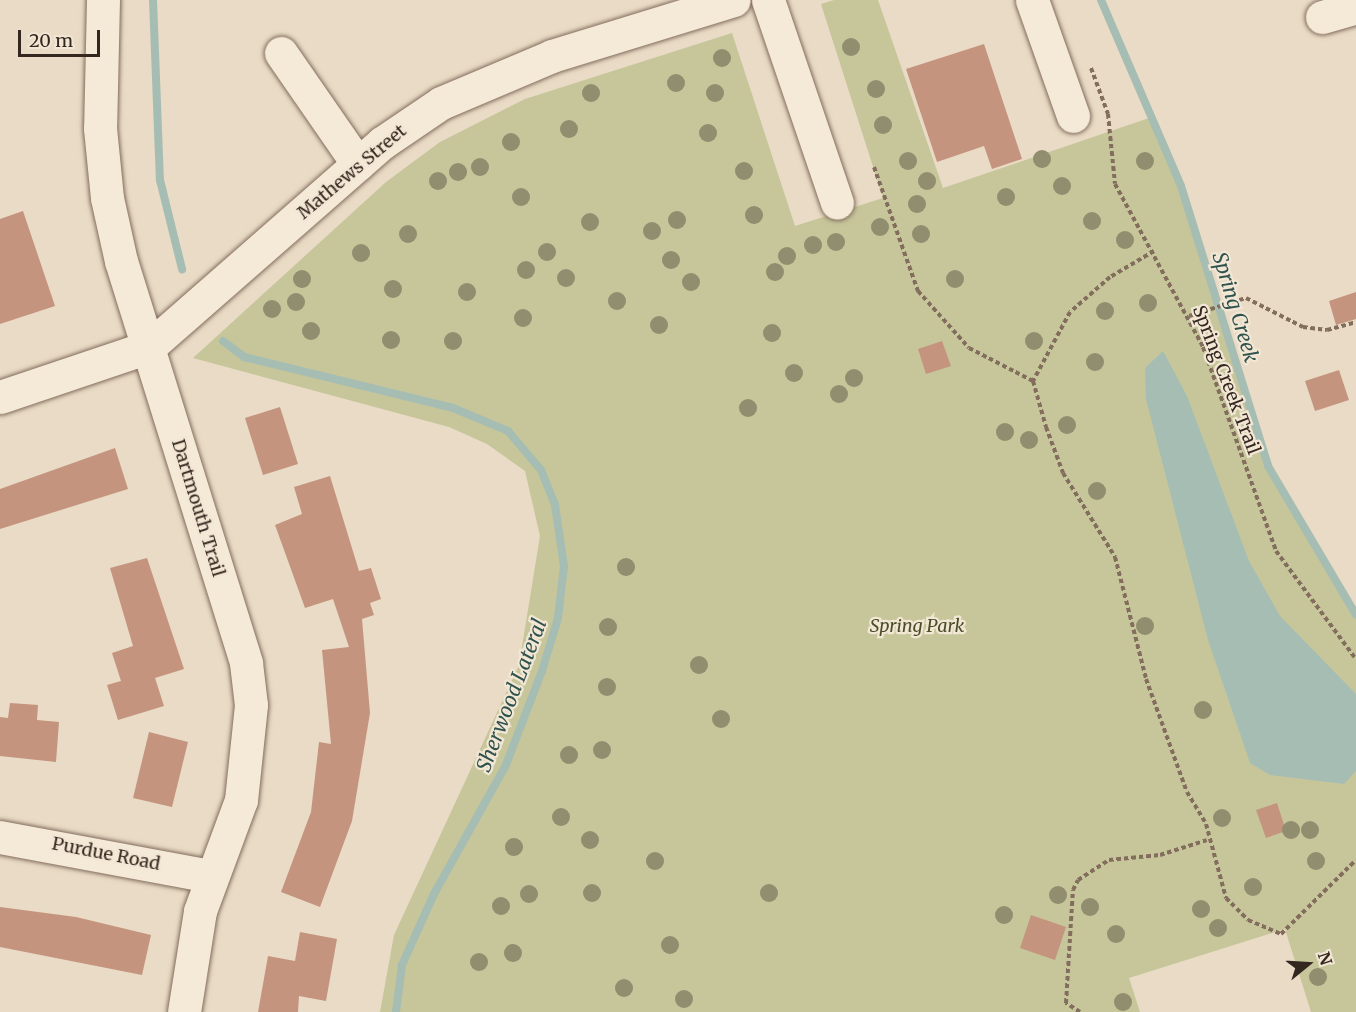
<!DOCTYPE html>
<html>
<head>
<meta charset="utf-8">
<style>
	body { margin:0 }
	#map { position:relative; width:1356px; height:1012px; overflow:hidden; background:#e9dbc5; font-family:Merriweather,serif }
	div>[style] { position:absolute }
	.green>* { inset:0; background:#c6c69a }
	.water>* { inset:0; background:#a6bdb4 }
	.stream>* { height:8px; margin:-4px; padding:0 4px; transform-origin:4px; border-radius:4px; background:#a6bdb4 }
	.building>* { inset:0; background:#c4947e }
	.path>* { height:4px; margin-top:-2px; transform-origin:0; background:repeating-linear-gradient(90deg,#836d5d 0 4.5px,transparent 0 7.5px) }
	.roads { filter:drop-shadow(0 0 2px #836d5d) drop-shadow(0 0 2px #836d5d) }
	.minor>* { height:33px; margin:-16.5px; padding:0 16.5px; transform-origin:16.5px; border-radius:16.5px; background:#f5e9d7 }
	.trees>* { width:18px; height:18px; margin:-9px; border-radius:50%; background:#918d6f }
	span { translate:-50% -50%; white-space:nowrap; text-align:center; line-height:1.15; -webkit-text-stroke:4.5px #f2e6d4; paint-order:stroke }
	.street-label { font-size:18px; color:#34271f }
	.park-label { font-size:18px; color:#494e28; font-style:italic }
	.water-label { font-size:20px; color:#30524c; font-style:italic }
	.north { position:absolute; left:1278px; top:934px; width:60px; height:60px; -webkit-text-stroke:4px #f2e6d4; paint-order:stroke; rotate:72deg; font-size:16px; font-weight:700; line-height:24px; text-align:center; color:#34271f }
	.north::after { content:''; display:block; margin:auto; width:21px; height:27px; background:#34271f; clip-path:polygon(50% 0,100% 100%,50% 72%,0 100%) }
	.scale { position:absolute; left:18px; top:30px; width:82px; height:27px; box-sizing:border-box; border:3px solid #34271f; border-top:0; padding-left:8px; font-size:18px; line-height:21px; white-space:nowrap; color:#34271f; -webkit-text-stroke:4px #f2e6d4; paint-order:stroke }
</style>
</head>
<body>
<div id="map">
	<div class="green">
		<i style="clip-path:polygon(834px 0,878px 0,943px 188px,1149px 118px,1182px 186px,1268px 465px,1356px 618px,1356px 1012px,1311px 1012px,1285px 929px,1129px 978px,1140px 1012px,380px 1012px,394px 935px,519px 665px,540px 536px,525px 471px,487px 444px,449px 427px,193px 358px,386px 182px,440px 142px,525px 99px,732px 33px,795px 226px,883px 198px,821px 4px)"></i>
	</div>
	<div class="water">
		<i style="clip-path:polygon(1163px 351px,1187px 396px,1249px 561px,1280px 616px,1356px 694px,1356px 771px,1344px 784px,1270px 775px,1250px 763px,1208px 640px,1146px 399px,1145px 368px)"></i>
	</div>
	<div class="stream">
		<i style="left:153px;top:0;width:180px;rotate:87.8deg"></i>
		<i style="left:160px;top:180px;width:92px;rotate:76.1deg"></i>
		<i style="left:1101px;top:0;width:202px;rotate:66.7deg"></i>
		<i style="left:1181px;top:186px;width:293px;rotate:72.7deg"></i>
		<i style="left:1268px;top:466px;width:173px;rotate:59.4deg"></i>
		<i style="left:223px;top:341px;width:26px;rotate:37deg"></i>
		<i style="left:244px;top:357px;width:215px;rotate:13.7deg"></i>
		<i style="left:453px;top:408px;width:60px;rotate:22.7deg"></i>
		<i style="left:508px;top:431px;width:51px;rotate:49.8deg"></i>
		<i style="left:541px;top:470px;width:38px;rotate:68deg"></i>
		<i style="left:555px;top:505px;width:62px;rotate:81.6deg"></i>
		<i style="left:564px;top:566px;width:52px;rotate:96.6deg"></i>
		<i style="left:558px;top:618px;width:55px;rotate:106.8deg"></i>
		<i style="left:542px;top:671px;width:101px;rotate:111deg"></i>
		<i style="left:506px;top:765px;width:148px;rotate:119.2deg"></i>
		<i style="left:434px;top:894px;width:78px;rotate:114.3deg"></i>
		<i style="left:402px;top:965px;width:47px;rotate:97.3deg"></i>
	</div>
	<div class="building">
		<i style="clip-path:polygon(984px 44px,1022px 159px,992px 169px,984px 146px,937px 162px,906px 69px)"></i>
		<i style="clip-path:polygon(23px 211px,55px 306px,0 324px,0 219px)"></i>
		<i style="clip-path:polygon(1356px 292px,1356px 319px,1336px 325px,1329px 301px)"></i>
		<i style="clip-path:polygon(942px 341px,951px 366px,926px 374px,918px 349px)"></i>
		<i style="clip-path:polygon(1339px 370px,1349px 400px,1315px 411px,1305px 381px)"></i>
		<i style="clip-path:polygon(280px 407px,298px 464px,263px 475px,245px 418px)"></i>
		<i style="clip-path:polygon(115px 448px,128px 489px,0 529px,0 489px)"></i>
		<i style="clip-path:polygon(330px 476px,359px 571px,371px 568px,381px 599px,370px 603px,374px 615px,362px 619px,370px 713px,352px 821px,320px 907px,281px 892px,311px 812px,319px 742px,331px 744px,322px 650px,349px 647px,333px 599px,305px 608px,275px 525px,302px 514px,294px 487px)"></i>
		<i style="clip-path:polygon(147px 558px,184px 669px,155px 678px,164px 706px,118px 720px,107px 685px,121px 681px,112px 653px,133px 646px,110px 568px)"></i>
		<i style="clip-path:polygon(10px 703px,38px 705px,37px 720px,59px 722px,56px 762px,0 756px,0 717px,8px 718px)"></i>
		<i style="clip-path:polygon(149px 732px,188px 742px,172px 807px,133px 798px)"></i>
		<i style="clip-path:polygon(1277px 803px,1286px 831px,1266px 838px,1256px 810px)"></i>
		<i style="clip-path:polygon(0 907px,76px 917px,151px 935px,142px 975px,0 947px)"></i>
		<i style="clip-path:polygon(1031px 915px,1066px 927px,1055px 960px,1020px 948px)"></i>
		<i style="clip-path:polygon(300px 932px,337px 939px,326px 1001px,299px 996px,298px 1012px,258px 1012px,268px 956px,295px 961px)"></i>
	</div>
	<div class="path">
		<i style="left:1091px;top:68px;width:49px;rotate:69.7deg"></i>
		<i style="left:1108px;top:114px;width:70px;rotate:84.3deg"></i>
		<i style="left:1115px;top:184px;width:185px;rotate:61.6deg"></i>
		<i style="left:1203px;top:347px;width:217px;rotate:70.3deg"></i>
		<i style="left:1276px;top:551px;width:134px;rotate:53.5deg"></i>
		<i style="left:874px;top:167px;width:132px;rotate:70.5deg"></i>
		<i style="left:918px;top:291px;width:76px;rotate:48.2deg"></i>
		<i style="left:969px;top:348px;width:72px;rotate:27.3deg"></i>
		<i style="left:1154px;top:251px;width:51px;rotate:149.4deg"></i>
		<i style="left:1110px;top:277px;width:53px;rotate:138.8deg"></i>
		<i style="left:1070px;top:312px;width:78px;rotate:118.2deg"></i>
		<i style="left:1033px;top:381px;width:48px;rotate:74.2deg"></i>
		<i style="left:1046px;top:427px;width:49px;rotate:69.7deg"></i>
		<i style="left:1063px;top:473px;width:99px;rotate:58.2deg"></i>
		<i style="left:1115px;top:557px;width:126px;rotate:75.7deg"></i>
		<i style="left:1146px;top:679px;width:120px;rotate:70.1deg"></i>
		<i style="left:1187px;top:792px;width:37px;rotate:59deg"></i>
		<i style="left:1206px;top:824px;width:77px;rotate:74.9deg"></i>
		<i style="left:1226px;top:898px;width:31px;rotate:45deg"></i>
		<i style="left:1248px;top:920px;width:36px;rotate:23deg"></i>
		<i style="left:1281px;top:934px;width:105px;rotate:-44.6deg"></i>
		<i style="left:1189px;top:316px;width:60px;rotate:-17.5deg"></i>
		<i style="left:1246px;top:298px;width:64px;rotate:27deg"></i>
		<i style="left:1303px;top:327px;width:24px;rotate:7deg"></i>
		<i style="left:1327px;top:330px;width:30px;rotate:-15deg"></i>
		<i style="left:1080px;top:1012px;width:17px;rotate:-147deg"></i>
		<i style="left:1066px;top:1003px;width:113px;rotate:-86.5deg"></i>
		<i style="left:1073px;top:890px;width:11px;rotate:-63deg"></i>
		<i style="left:1078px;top:880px;width:37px;rotate:-33deg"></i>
		<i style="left:1109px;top:860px;width:51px;rotate:-5.6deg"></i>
		<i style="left:1160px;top:855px;width:49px;rotate:-17.7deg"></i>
	</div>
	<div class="roads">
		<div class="minor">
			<i style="left:103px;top:0;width:128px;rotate:91.3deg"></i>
			<i style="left:100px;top:128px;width:70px;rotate:84.3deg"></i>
			<i style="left:107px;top:198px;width:65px;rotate:77.5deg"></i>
			<i style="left:121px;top:261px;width:421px;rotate:72.7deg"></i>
			<i style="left:246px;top:663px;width:42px;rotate:83.2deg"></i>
			<i style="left:251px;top:705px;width:96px;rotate:96deg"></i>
			<i style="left:241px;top:800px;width:118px;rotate:110.3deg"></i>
			<i style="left:200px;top:911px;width:102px;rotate:99deg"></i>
			<i style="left:768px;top:0;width:214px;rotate:71.2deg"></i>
			<i style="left:1032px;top:0;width:123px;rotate:70.5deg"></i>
			<i style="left:1322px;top:17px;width:35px;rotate:-16deg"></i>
			<i style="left:281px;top:53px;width:135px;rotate:55.3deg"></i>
			<i style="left:0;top:397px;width:157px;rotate:-18.6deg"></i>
			<i style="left:149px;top:347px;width:310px;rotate:-41.2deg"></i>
			<i style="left:382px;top:143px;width:71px;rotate:-34.1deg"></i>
			<i style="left:441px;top:103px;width:121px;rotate:-22.9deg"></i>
			<i style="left:552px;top:56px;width:190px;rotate:-17.1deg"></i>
			<i style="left:0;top:837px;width:215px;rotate:10.5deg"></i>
		</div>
	</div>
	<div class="trees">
		<i style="left:851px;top:47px"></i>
		<i style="left:722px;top:58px"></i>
		<i style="left:676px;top:83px"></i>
		<i style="left:876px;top:89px"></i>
		<i style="left:591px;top:93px"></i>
		<i style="left:715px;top:93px"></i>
		<i style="left:883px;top:125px"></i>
		<i style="left:569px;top:129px"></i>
		<i style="left:708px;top:133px"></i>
		<i style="left:511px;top:142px"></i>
		<i style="left:1042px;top:159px"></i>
		<i style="left:908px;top:161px"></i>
		<i style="left:1145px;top:161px"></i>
		<i style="left:480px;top:167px"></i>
		<i style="left:744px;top:171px"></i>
		<i style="left:458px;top:172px"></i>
		<i style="left:438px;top:181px"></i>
		<i style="left:927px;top:181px"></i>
		<i style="left:1062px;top:186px"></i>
		<i style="left:521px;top:197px"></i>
		<i style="left:1006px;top:197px"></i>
		<i style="left:917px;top:204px"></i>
		<i style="left:754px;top:215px"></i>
		<i style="left:677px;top:220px"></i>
		<i style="left:1092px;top:221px"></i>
		<i style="left:590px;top:222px"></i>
		<i style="left:880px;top:227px"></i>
		<i style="left:652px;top:231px"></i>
		<i style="left:408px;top:234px"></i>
		<i style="left:921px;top:234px"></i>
		<i style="left:1125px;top:240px"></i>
		<i style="left:836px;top:242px"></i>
		<i style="left:813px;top:245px"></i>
		<i style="left:547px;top:252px"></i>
		<i style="left:361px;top:253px"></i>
		<i style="left:787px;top:256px"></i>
		<i style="left:671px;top:260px"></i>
		<i style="left:526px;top:270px"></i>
		<i style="left:775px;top:272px"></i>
		<i style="left:566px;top:278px"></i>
		<i style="left:302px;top:279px"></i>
		<i style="left:955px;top:279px"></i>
		<i style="left:691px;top:282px"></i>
		<i style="left:393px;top:289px"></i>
		<i style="left:467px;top:292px"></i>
		<i style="left:617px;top:301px"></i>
		<i style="left:296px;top:302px"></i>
		<i style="left:1148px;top:303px"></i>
		<i style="left:272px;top:309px"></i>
		<i style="left:1105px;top:311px"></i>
		<i style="left:523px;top:318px"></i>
		<i style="left:659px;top:325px"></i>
		<i style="left:311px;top:331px"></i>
		<i style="left:772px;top:333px"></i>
		<i style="left:391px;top:340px"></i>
		<i style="left:453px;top:341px"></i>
		<i style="left:1034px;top:341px"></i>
		<i style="left:1095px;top:362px"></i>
		<i style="left:794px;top:373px"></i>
		<i style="left:854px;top:378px"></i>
		<i style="left:839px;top:394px"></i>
		<i style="left:748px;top:408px"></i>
		<i style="left:1067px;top:425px"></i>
		<i style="left:1005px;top:432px"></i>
		<i style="left:1029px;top:440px"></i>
		<i style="left:1097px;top:491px"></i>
		<i style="left:626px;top:567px"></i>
		<i style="left:1145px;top:626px"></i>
		<i style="left:608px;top:627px"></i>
		<i style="left:699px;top:665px"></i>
		<i style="left:607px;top:687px"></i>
		<i style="left:1203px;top:710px"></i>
		<i style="left:721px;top:719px"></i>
		<i style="left:602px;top:750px"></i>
		<i style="left:569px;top:755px"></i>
		<i style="left:561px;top:817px"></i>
		<i style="left:1222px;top:818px"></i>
		<i style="left:1291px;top:830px"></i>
		<i style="left:1310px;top:830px"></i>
		<i style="left:590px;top:840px"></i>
		<i style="left:514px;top:847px"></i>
		<i style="left:655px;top:861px"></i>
		<i style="left:1316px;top:861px"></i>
		<i style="left:1253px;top:887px"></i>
		<i style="left:592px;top:893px"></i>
		<i style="left:769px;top:893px"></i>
		<i style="left:529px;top:894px"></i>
		<i style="left:1058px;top:895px"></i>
		<i style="left:501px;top:906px"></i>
		<i style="left:1090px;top:907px"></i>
		<i style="left:1201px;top:909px"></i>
		<i style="left:1004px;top:915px"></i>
		<i style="left:1218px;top:928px"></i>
		<i style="left:1116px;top:934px"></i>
		<i style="left:670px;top:945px"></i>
		<i style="left:513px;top:953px"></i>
		<i style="left:479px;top:962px"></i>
		<i style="left:1318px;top:977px"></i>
		<i style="left:624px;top:988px"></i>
		<i style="left:684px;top:999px"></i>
		<i style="left:1123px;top:1002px"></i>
	</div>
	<div class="street-label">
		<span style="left:352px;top:172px;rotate:-40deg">Mathews Street</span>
		<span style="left:1226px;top:380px;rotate:69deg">Spring Creek Trail</span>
		<span style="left:198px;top:508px;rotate:73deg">Dartmouth Trail</span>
		<span style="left:106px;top:854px;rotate:11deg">Purdue Road</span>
	</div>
	<div class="park-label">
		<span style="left:917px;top:626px">Spring Park</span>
	</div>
	<div class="water-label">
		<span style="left:1236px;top:307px;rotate:73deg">Spring Creek</span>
		<span style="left:511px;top:695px;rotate:-69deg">Sherwood Lateral</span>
	</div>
	<div class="north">N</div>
	<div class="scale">20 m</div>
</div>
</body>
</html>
